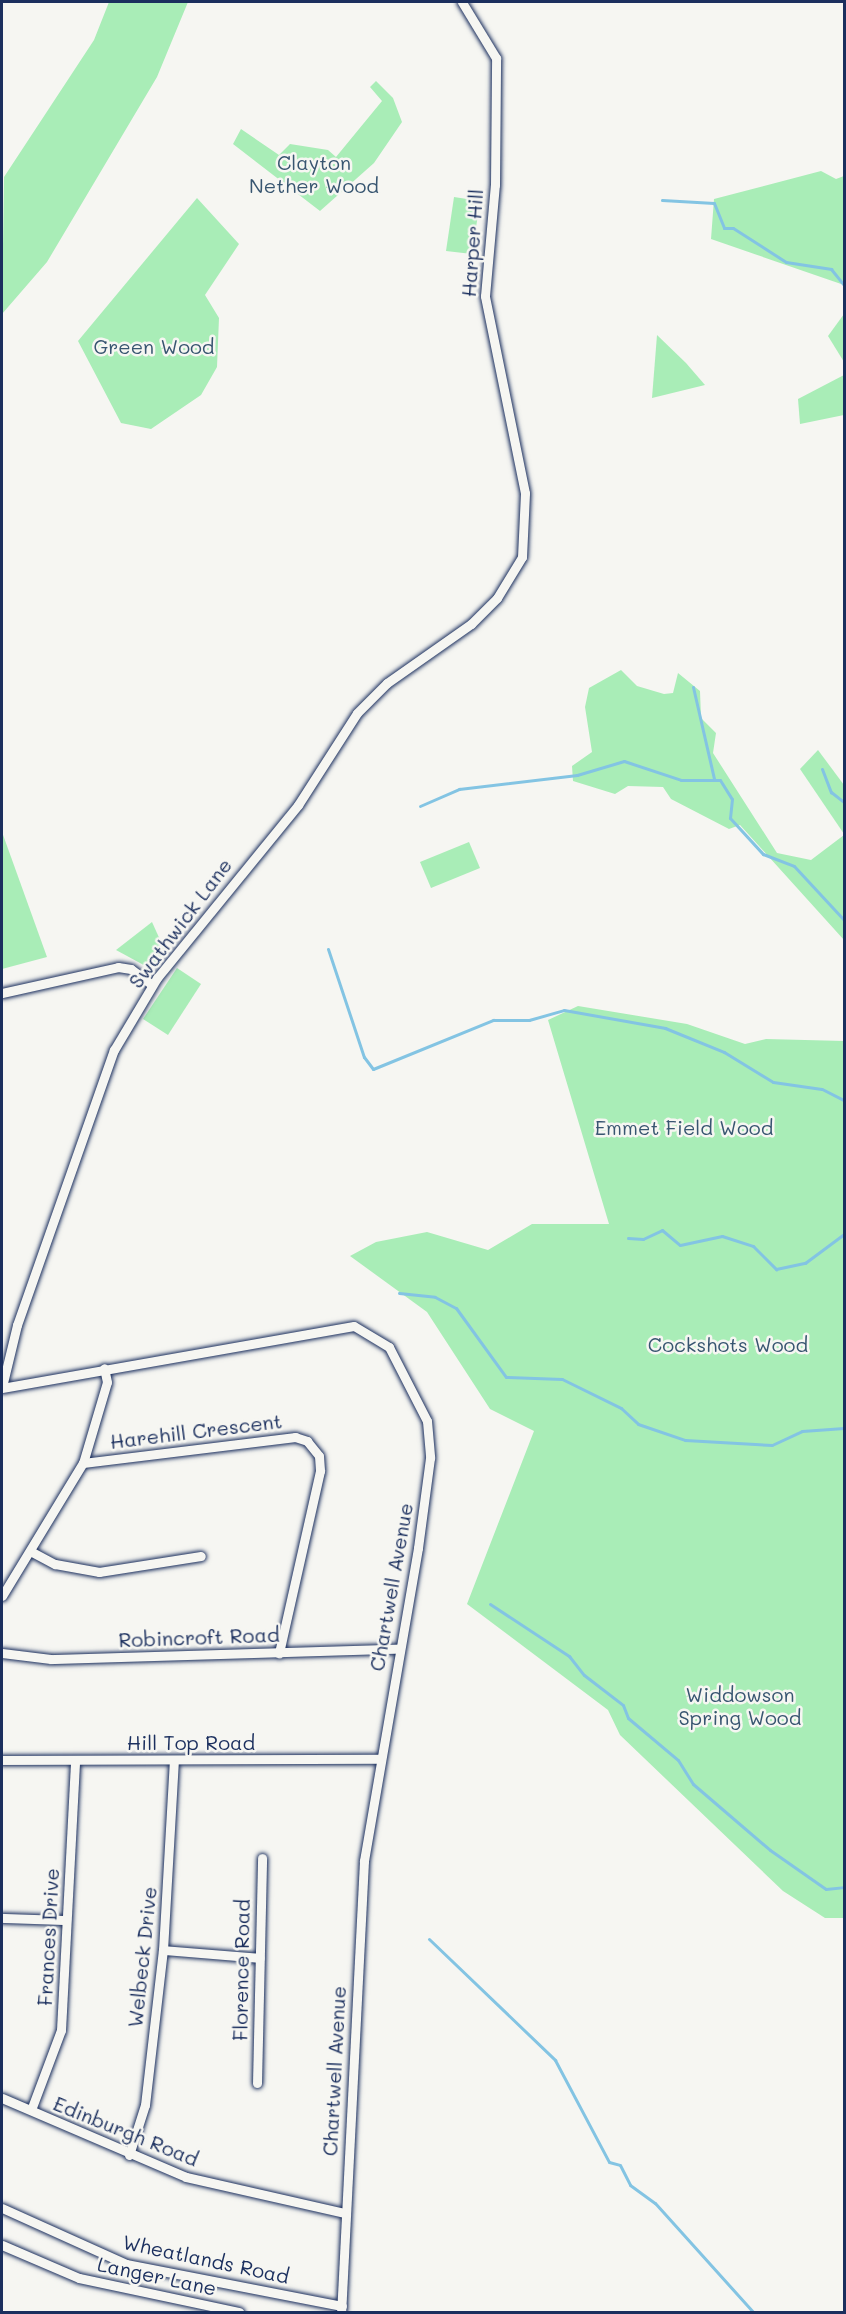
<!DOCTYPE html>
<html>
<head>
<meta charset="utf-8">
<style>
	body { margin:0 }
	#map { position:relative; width:846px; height:2314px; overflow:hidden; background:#f6f6f2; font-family:Mali,sans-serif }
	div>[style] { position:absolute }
	.green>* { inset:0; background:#a9edb7 }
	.stream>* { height:3px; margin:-1.5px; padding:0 1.5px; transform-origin:1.5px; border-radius:1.5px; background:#83c4e3 }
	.roads { filter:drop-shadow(0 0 2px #1b2f5e) drop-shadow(0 0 2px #1b2f5e) }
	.minor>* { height:9px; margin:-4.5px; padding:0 4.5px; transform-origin:4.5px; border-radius:4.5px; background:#f6f6f2 }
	span { translate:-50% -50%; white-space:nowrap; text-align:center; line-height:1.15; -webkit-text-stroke:5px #f6f6f2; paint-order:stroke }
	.park-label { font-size:20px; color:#375570 }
	.street-label { font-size:20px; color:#1b2f5e }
	.frame { position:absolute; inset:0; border:3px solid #1b2f5e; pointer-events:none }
</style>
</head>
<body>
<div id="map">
	<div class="green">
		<i style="clip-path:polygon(109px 2px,188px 2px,157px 77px,47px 262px,2px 314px,4px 177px,94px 40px)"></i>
		<i style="clip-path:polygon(376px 81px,393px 98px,402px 122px,374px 163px,320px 211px,233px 144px,241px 129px,279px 155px,290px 144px,328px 150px,336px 157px,382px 101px,370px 87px)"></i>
		<i style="clip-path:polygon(821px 171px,836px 179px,844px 176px,844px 285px,711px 239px,714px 199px)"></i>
		<i style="clip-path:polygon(454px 197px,480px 201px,472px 254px,446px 251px)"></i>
		<i style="clip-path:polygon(197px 198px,239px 244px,205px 295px,219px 318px,217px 367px,201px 395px,151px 429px,121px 423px,78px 341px)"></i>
		<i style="clip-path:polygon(844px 314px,844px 362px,828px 336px)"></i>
		<i style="clip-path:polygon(657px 335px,686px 363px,705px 385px,652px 398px)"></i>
		<i style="clip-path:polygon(844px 375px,844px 415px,800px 424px,798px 399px)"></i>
		<i style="clip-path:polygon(621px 670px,637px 686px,664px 694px,673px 693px,678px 673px,700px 691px,701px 718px,716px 733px,713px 753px,777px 853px,811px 860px,844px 835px,844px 940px,740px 825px,729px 829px,671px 799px,663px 787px,628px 786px,615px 794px,573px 781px,572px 766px,592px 752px,585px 707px,589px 688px)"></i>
		<i style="clip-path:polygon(818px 750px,844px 785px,844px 834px,800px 769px)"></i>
		<i style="clip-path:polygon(2px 832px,47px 957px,2px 969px)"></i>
		<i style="clip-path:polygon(469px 842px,480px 868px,431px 888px,420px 862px)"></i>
		<i style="clip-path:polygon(152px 922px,166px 953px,151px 969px,116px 950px)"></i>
		<i style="clip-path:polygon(177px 968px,201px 984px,168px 1035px,143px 1019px)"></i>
		<i style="clip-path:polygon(578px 1006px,687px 1024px,745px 1044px,766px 1039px,844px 1041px,844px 1918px,825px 1918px,783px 1891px,620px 1735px,608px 1710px,467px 1604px,534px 1431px,490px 1409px,427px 1312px,350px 1256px,376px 1242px,427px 1232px,488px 1250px,532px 1224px,609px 1224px,548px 1020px)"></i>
	</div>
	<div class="stream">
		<i style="left:662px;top:200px;width:52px;rotate:3.3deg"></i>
		<i style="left:714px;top:203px;width:27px;rotate:68deg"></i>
		<i style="left:724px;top:228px;width:9px"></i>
		<i style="left:733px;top:228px;width:63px;rotate:32.7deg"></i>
		<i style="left:786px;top:262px;width:46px;rotate:8.8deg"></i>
		<i style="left:831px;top:269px;width:21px;rotate:51deg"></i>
		<i style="left:693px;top:687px;width:94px;rotate:77.1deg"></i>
		<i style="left:822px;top:769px;width:25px;rotate:69deg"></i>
		<i style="left:831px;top:792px;width:16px;rotate:38deg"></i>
		<i style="left:420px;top:806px;width:43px;rotate:-23.6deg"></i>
		<i style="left:459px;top:789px;width:119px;rotate:-6.8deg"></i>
		<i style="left:577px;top:775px;width:49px;rotate:-16.6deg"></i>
		<i style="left:624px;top:761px;width:60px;rotate:18.4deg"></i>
		<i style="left:681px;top:780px;width:39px"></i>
		<i style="left:720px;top:780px;width:22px;rotate:58deg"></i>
		<i style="left:732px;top:799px;width:19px;rotate:96deg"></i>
		<i style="left:730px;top:818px;width:49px;rotate:47.5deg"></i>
		<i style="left:763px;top:854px;width:33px;rotate:21deg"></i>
		<i style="left:794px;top:866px;width:74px;rotate:47.2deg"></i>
		<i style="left:328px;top:949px;width:114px;rotate:71.6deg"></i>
		<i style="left:364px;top:1057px;width:15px;rotate:53deg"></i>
		<i style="left:373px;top:1069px;width:130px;rotate:-22.2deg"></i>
		<i style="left:493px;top:1020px;width:36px"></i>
		<i style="left:529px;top:1020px;width:36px;rotate:-16deg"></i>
		<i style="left:564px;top:1010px;width:103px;rotate:10.1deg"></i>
		<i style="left:665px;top:1028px;width:64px;rotate:22.1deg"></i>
		<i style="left:724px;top:1052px;width:57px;rotate:31.5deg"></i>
		<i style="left:773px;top:1082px;width:49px;rotate:8.1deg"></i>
		<i style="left:822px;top:1089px;width:25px;rotate:27deg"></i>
		<i style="left:628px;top:1238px;width:15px;rotate:4deg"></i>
		<i style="left:643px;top:1239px;width:21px;rotate:-25deg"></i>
		<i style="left:662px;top:1230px;width:23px;rotate:40deg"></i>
		<i style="left:680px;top:1245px;width:43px;rotate:-12.1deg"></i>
		<i style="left:722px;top:1236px;width:33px;rotate:18deg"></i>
		<i style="left:753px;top:1246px;width:33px;rotate:45deg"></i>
		<i style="left:776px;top:1269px;width:30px;rotate:-12deg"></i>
		<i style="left:805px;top:1263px;width:49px;rotate:-36.6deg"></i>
		<i style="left:399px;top:1293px;width:36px;rotate:6deg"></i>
		<i style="left:435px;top:1297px;width:24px;rotate:28deg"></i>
		<i style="left:456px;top:1308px;width:85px;rotate:54.1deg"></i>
		<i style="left:506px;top:1377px;width:56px;rotate:2deg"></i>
		<i style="left:562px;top:1379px;width:66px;rotate:26.2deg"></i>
		<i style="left:621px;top:1408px;width:23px;rotate:43deg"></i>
		<i style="left:638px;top:1424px;width:50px;rotate:18.8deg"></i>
		<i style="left:685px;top:1440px;width:87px;rotate:3.3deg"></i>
		<i style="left:772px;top:1445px;width:33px;rotate:-25deg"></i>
		<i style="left:802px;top:1431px;width:42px;rotate:-4.1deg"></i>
		<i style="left:490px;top:1604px;width:95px;rotate:33.4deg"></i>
		<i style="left:569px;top:1656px;width:24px;rotate:52deg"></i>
		<i style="left:584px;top:1675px;width:49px;rotate:37.6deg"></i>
		<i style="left:623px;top:1705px;width:14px;rotate:69deg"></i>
		<i style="left:628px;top:1718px;width:65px;rotate:40deg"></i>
		<i style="left:678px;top:1760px;width:28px;rotate:58deg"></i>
		<i style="left:693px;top:1784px;width:101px;rotate:40.6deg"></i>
		<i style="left:770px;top:1850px;width:68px;rotate:34.9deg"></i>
		<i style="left:826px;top:1889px;width:18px;rotate:-6deg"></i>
		<i style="left:429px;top:1939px;width:175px;rotate:43.8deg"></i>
		<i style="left:555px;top:2060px;width:115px;rotate:62.1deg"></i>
		<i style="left:609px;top:2162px;width:11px;rotate:15deg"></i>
		<i style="left:620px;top:2165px;width:22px;rotate:63deg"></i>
		<i style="left:630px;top:2185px;width:31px;rotate:36deg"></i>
		<i style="left:655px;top:2203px;width:147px;rotate:48deg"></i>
	</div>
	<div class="roads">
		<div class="minor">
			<i style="left:2px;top:993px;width:119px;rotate:-12.6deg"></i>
			<i style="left:118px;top:967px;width:13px;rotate:9deg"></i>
			<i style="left:131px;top:969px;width:26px;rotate:37deg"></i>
			<i style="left:2px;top:1387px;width:64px;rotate:-76.4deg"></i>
			<i style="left:17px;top:1325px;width:292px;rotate:-70.6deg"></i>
			<i style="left:114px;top:1050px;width:84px;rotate:-59.2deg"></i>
			<i style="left:157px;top:978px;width:223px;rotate:-50.8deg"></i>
			<i style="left:298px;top:805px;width:109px;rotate:-57.3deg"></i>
			<i style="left:357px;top:713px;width:42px;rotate:-45deg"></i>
			<i style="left:387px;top:683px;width:103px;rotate:-35.1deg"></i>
			<i style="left:471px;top:624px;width:37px;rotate:-45deg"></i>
			<i style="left:497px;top:598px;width:48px;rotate:-58.6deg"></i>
			<i style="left:522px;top:557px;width:64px;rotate:-87.3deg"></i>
			<i style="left:525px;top:493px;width:201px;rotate:-101.5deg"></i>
			<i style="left:485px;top:296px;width:111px;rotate:-84.9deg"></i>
			<i style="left:495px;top:185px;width:127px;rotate:-89.5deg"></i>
			<i style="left:496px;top:58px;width:66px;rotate:-121.3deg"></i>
			<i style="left:2px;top:1388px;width:357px;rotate:-10deg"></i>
			<i style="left:354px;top:1326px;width:41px;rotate:31deg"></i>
			<i style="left:389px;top:1347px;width:83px;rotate:62.8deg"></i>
			<i style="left:427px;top:1421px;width:37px;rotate:85deg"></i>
			<i style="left:430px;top:1458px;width:91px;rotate:97.6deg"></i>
			<i style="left:418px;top:1548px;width:318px;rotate:99.8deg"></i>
			<i style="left:364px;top:1861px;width:452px;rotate:92.9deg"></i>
			<i style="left:83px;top:1463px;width:214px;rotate:-7deg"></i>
			<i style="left:295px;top:1437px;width:13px;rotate:18deg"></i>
			<i style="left:307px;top:1441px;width:19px;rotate:51deg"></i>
			<i style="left:319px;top:1456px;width:15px;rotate:86deg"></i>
			<i style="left:320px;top:1471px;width:187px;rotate:102.7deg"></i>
			<i style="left:32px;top:1552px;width:26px;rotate:28deg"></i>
			<i style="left:55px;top:1564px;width:45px;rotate:10.3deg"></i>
			<i style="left:99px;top:1572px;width:103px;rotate:-8.9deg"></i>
			<i style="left:2px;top:1596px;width:156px;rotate:-58.7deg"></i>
			<i style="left:83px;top:1463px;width:84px;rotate:-73.5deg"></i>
			<i style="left:107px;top:1382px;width:14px;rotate:-102deg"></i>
			<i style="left:2px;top:1653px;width:49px;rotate:7deg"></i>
			<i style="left:51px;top:1659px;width:347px;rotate:-1.7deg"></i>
			<i style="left:2px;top:1760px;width:379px;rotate:-0.2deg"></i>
			<i style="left:2px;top:1918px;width:64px;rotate:1.8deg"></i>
			<i style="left:163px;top:1950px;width:97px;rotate:4.7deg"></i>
			<i style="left:257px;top:2083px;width:225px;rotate:-88.7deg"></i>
			<i style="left:2px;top:2098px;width:200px;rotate:23.2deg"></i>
			<i style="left:186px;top:2177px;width:162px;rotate:12.8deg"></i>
			<i style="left:31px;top:2110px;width:85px;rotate:-69.4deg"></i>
			<i style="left:61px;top:2030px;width:270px;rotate:-87deg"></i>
			<i style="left:129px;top:2155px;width:52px;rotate:-72.3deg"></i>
			<i style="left:145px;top:2105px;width:156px;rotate:-83.4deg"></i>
			<i style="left:163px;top:1950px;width:190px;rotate:-86.7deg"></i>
			<i style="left:2px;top:2208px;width:136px;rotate:24.3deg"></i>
			<i style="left:126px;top:2264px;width:220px;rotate:11deg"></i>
			<i style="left:2px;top:2245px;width:84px;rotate:23.2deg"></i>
			<i style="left:79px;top:2278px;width:164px;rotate:12deg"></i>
		</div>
	</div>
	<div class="park-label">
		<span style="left:314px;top:174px">Clayton<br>Nether Wood</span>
		<span style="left:154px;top:346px">Green Wood</span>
		<span style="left:684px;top:1127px">Emmet Field Wood</span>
		<span style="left:728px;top:1344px">Cockshots Wood</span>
		<span style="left:740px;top:1706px">Widdowson<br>Spring Wood</span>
	</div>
	<div class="street-label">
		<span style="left:472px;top:243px;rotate:-86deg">Harper Hill</span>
		<span style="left:180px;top:923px;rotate:-53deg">Swathwick Lane</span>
		<span style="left:196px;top:1431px;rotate:-7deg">Harehill Crescent</span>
		<span style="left:391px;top:1587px;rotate:-80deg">Chartwell Avenue</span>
		<span style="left:199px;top:1637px;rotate:-2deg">Robincroft Road</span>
		<span style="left:191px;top:1742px">Hill Top Road</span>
		<span style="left:48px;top:1937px;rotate:-87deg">Frances Drive</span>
		<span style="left:142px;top:1957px;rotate:-84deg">Welbeck Drive</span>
		<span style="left:241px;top:1970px;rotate:-89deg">Florence Road</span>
		<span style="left:334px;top:2071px;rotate:-87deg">Chartwell Avenue</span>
		<span style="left:126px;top:2131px;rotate:22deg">Edinburgh Road</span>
		<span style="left:206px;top:2259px;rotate:12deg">Wheatlands Road</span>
		<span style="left:157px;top:2276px;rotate:12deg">Langer Lane</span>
	</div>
	<div class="frame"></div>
</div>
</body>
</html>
